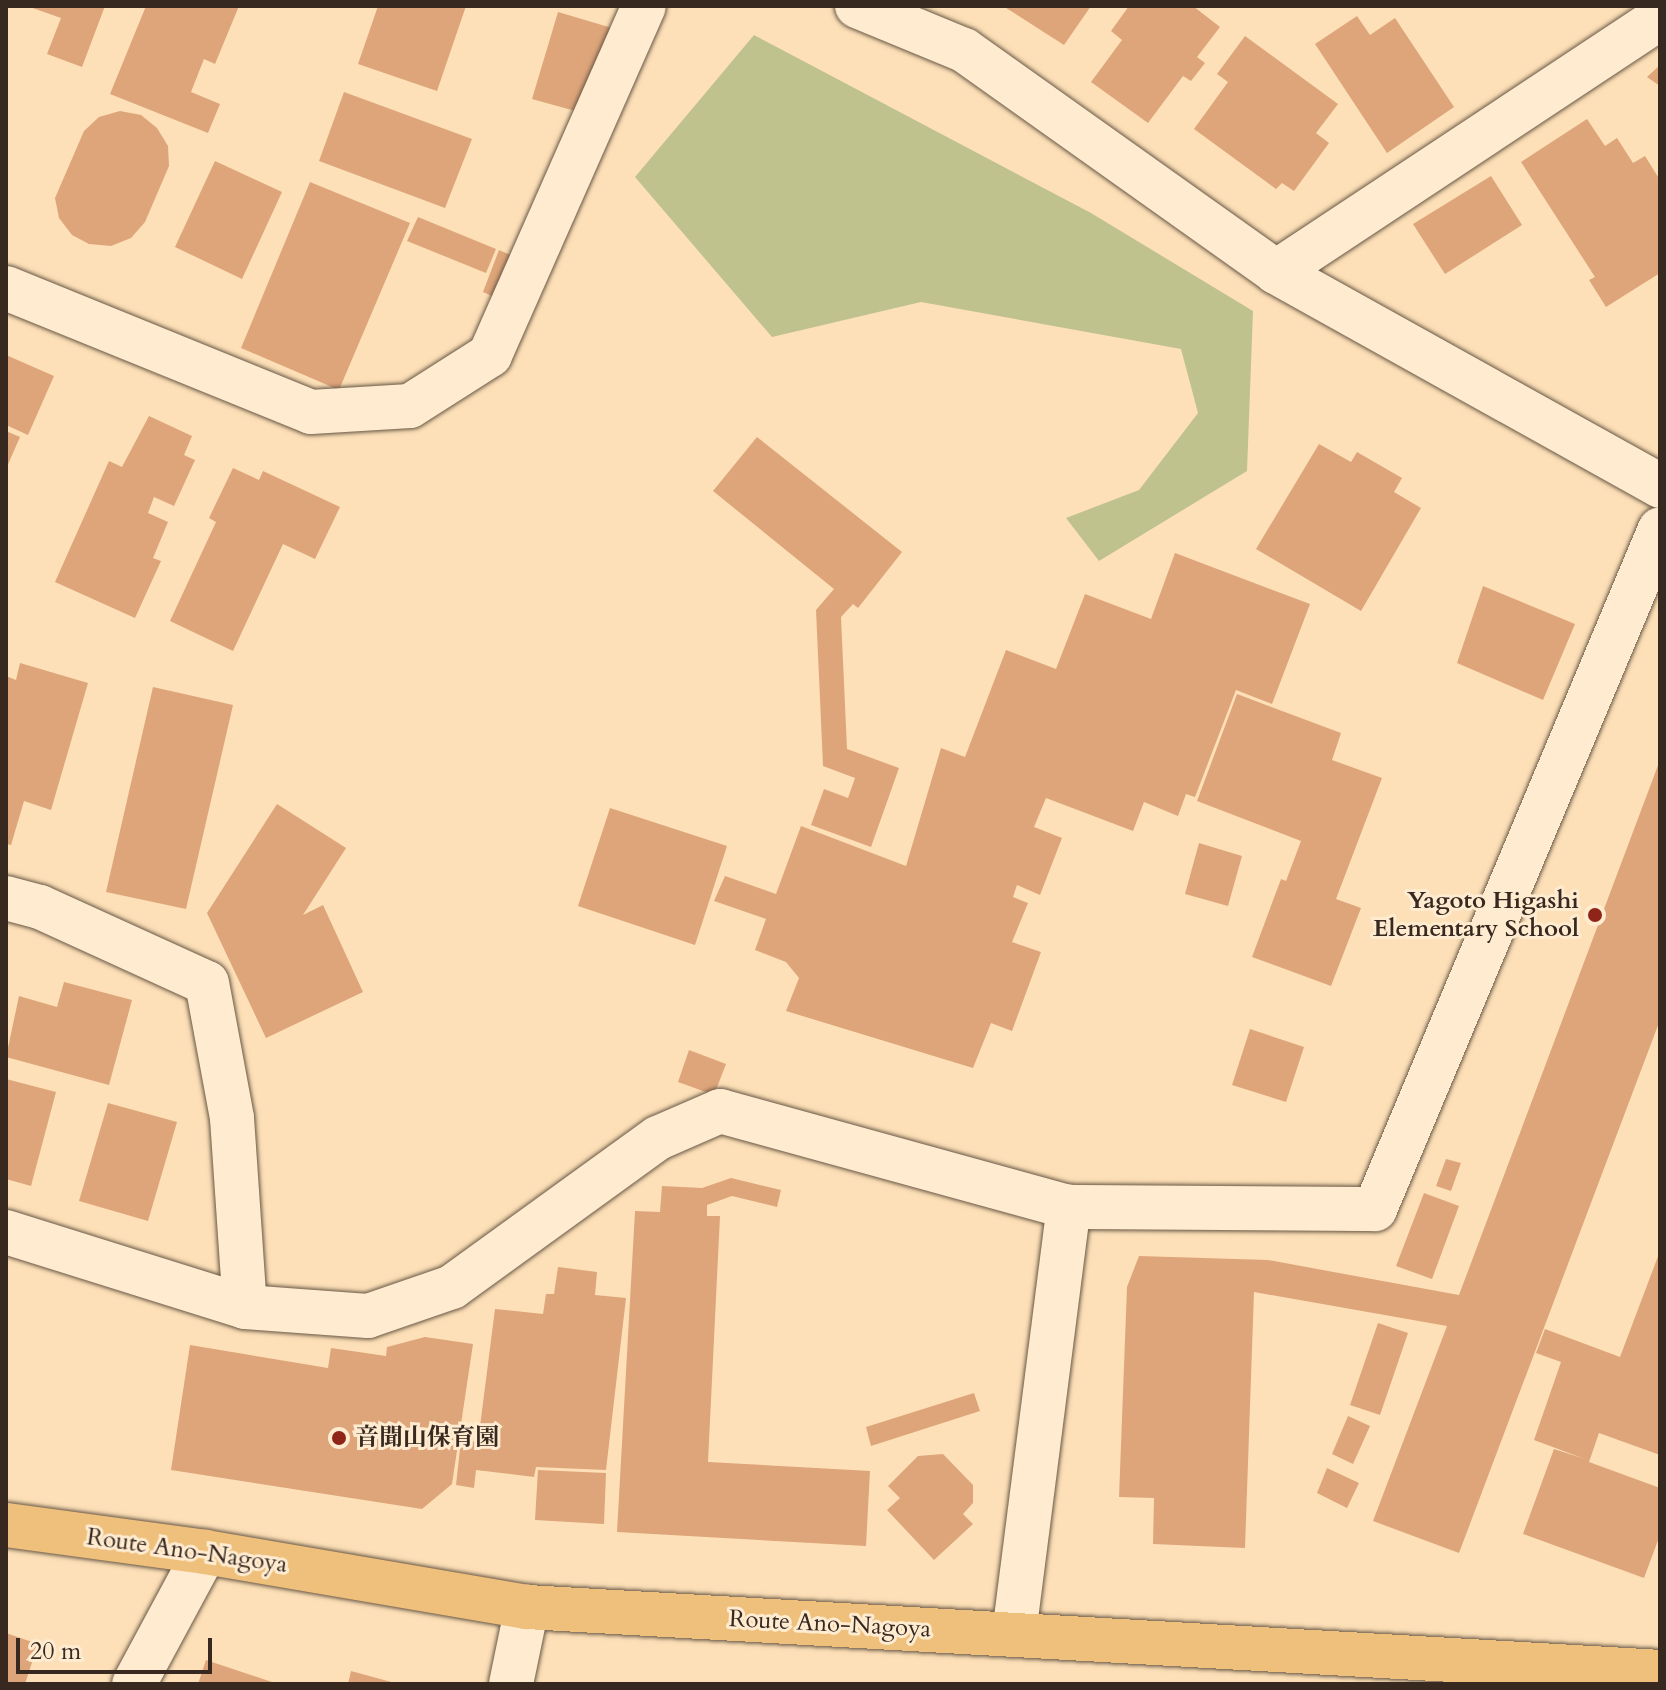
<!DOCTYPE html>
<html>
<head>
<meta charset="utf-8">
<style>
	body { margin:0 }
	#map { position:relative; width:1666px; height:1690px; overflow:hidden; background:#fde0b7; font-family:Cardo,"Noto Serif JP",serif }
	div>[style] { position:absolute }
	.green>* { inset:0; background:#c0c28e }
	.building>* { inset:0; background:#dea57a }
	.roads { filter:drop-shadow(0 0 2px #685746) drop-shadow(0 0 2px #685746) }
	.minor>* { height:44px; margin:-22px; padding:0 22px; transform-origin:22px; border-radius:22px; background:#feebd0 }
	.major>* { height:44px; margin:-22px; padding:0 22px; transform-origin:22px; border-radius:22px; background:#eec07c }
	.dots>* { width:22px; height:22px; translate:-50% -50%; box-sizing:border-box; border:4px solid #feebd0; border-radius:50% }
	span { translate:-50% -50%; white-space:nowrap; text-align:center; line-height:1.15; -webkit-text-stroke:6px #feebd0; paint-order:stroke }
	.poi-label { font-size:24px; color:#372920; font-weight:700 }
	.right { translate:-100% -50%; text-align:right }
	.left { translate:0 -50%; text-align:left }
	.street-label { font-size:24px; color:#372920 }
	.frame { position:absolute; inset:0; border:8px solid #372920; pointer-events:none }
	.scale { position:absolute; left:16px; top:1638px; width:196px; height:36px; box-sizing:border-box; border:4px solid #372920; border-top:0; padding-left:10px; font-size:24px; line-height:28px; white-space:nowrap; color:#372920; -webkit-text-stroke:6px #feebd0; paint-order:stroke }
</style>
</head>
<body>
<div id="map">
	<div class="green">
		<i style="clip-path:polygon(754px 35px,1091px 213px,1253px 311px,1247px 471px,1099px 561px,1066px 518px,1139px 490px,1198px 413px,1181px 349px,921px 302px,772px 337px,635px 177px)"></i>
	</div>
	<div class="building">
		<i style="clip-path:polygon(27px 6px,105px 6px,82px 67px,47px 54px,61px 18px)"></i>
		<i style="clip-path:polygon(146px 6px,239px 6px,215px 64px,204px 59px,191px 92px,220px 104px,208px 133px,110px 94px)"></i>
		<i style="clip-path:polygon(378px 6px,466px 6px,437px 91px,358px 64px)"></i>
		<i style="clip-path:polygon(1003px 6px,1091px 6px,1064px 45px)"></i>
		<i style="clip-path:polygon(1129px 6px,1193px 6px,1220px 27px,1197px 57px,1205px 63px,1191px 81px,1183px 76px,1148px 123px,1091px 82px,1122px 40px,1111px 31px)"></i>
		<i style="clip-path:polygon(558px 12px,612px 28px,586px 114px,532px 99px)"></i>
		<i style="clip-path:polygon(1357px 16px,1370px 35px,1395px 18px,1454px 107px,1387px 153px,1315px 44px)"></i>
		<i style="clip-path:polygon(1245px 36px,1338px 104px,1316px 133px,1329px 143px,1294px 191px,1282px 183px,1276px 189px,1194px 129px,1228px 82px,1217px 74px)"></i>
		<i style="clip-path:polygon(1660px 65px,1660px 86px,1647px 77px)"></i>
		<i style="clip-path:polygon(344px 92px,472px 139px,445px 208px,319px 161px)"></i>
		<i style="clip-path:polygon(120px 111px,141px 115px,157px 128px,168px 146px,169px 166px,145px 222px,131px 238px,111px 246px,89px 244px,72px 235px,59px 218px,55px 198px,84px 131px,99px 117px)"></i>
		<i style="clip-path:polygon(1587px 119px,1605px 146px,1617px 138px,1633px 163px,1645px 156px,1660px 180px,1660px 273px,1606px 307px,1589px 280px,1595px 277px,1521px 162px)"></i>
		<i style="clip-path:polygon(215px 161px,282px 192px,242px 279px,175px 247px)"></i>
		<i style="clip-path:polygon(1491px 176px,1522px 225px,1445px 274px,1413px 224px)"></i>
		<i style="clip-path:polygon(310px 182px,410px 223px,339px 390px,241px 348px)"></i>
		<i style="clip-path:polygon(418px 217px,496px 249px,486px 273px,407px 241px)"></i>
		<i style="clip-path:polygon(499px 250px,513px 256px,496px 298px,483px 292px)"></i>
		<i style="clip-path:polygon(6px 355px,54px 376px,28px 435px,6px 425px)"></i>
		<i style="clip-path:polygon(149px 416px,192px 436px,184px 455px,195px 460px,174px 506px,154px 497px,148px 513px,168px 522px,153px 558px,161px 561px,135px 618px,55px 582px,109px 461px,122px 467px)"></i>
		<i style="clip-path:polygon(6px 431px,20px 437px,6px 469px)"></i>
		<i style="clip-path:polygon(757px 437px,902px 552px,858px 608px,853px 604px,841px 617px,847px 749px,899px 768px,871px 847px,811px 825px,824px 789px,848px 798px,855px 778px,823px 766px,816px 610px,834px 589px,713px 491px)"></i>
		<i style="clip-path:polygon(1319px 444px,1351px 462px,1357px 452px,1402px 478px,1394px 492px,1421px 508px,1361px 611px,1256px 549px)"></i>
		<i style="clip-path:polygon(233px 468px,259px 480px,263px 471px,340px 507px,315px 559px,283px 544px,233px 651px,170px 621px,216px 522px,209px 518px)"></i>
		<i style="clip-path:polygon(1175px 553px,1310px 604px,1272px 704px,1236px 690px,1195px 797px,1186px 794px,1178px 816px,1144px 802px,1133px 831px,1046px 798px,1034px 827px,1062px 838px,1040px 895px,1017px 885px,1013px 897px,1028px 903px,1012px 942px,1041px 952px,1012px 1031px,991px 1023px,973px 1068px,786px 1011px,799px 978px,786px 962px,755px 950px,766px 919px,714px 901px,725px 876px,776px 894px,801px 826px,906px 866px,941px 748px,965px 757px,1006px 650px,1056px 669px,1085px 594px,1151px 619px)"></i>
		<i style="clip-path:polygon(1483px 586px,1575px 624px,1543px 700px,1457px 663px)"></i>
		<i style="clip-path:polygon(20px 663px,88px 683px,51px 810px,24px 801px,11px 845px,6px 844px,6px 676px,16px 680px)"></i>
		<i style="clip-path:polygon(153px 687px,233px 705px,186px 909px,106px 892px)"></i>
		<i style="clip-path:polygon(1237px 694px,1341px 733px,1332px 760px,1382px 778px,1336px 899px,1361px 908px,1331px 986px,1252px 957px,1281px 879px,1286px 881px,1301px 841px,1197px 801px)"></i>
		<i style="clip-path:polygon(1660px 760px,1660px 1020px,1459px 1553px,1373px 1521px,1447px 1326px,1254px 1292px,1245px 1548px,1153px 1544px,1154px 1498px,1119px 1497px,1127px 1287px,1139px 1256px,1268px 1260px,1459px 1295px)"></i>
		<i style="clip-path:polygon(277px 804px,346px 848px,303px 915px,323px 905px,363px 992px,266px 1038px,207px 913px)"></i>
		<i style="clip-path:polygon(610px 808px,727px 846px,695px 945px,578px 906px)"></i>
		<i style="clip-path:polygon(1199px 843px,1242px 856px,1228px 906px,1185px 894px)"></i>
		<i style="clip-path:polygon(64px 982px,132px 1000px,109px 1085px,6px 1057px,19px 996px,57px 1007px)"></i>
		<i style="clip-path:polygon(1250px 1029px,1304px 1047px,1286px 1102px,1232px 1085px)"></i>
		<i style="clip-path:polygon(689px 1050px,726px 1064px,714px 1095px,678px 1082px)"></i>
		<i style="clip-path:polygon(6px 1079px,56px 1092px,31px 1186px,6px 1179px)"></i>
		<i style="clip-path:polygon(108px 1103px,177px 1122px,148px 1221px,79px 1201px)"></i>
		<i style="clip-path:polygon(1446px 1159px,1461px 1163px,1451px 1191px,1436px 1186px)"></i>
		<i style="clip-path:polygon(731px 1178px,781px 1190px,777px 1207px,732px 1196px,707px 1205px,707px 1216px,720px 1216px,708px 1462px,870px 1471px,866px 1546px,617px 1532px,635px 1211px,660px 1212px,662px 1186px,702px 1188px)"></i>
		<i style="clip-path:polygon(1424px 1193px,1459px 1206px,1432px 1279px,1396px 1266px)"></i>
		<i style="clip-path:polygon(1660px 1251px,1660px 1455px,1599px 1433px,1589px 1462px,1660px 1488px,1660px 1535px,1644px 1578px,1523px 1534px,1554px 1449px,1585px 1459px,1534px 1440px,1561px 1362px,1536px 1353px,1545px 1329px,1620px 1357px)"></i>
		<i style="clip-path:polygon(558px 1267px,597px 1272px,595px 1295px,626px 1298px,606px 1470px,536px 1467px,534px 1477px,476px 1470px,474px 1488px,456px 1485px,461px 1440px,478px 1442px,495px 1309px,543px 1314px,546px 1294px,554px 1294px)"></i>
		<i style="clip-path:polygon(1378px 1323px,1408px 1333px,1380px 1415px,1350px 1405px)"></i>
		<i style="clip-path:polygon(425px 1337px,473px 1344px,452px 1484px,422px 1509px,171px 1470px,190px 1345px,328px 1368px,331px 1348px,386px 1356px,387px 1347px)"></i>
		<i style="clip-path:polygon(974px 1393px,980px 1411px,871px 1446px,866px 1427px)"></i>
		<i style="clip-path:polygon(1348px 1416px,1370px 1426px,1353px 1464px,1332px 1454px)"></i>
		<i style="clip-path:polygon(943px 1454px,973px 1485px,973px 1503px,963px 1514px,973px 1524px,934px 1560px,887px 1510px,900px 1498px,888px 1486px,918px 1456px)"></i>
		<i style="clip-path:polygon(1327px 1468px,1359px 1483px,1347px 1508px,1317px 1493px)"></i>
		<i style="clip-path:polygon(538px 1470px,606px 1473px,604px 1524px,535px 1520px)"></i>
		<i style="clip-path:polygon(6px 1633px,38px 1644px,25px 1684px,6px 1684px)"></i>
		<i style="clip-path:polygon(206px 1660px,275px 1683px,275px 1684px,198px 1684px)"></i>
		<i style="clip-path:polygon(351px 1671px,395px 1683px,395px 1684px,348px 1684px)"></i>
	</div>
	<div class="roads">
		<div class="minor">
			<i style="left:857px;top:6px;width:116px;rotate:22.4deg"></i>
			<i style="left:964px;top:50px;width:383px;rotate:35.4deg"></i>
			<i style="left:1276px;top:272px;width:440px;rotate:29.1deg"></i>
			<i style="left:1276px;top:272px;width:460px;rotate:-33.5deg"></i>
			<i style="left:6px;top:288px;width:329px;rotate:22.1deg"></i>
			<i style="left:311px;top:412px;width:99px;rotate:-3.5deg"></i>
			<i style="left:410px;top:406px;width:95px;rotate:-32.5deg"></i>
			<i style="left:490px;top:355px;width:381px;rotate:-66.2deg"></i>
			<i style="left:6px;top:898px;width:35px;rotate:15deg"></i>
			<i style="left:40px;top:907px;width:183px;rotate:24.5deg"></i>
			<i style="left:207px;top:983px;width:137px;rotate:79.5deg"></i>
			<i style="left:232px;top:1118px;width:189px;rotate:86.1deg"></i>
			<i style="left:6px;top:1232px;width:250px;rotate:17.4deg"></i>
			<i style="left:245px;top:1307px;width:123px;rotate:4.2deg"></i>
			<i style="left:368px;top:1316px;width:89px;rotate:-19deg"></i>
			<i style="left:452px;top:1287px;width:254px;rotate:-35.9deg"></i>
			<i style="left:658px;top:1138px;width:68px;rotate:-23.5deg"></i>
			<i style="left:720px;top:1111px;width:362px;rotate:15.4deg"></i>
			<i style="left:1069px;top:1207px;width:306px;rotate:0.4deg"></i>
			<i style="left:1375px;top:1209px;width:737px;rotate:-67.26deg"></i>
			<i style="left:1014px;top:1634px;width:431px;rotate:-82.7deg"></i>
			<i style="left:134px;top:1684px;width:150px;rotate:-61.7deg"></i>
			<i style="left:511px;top:1684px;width:79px;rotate:-78.3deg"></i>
		</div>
		<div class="major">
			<i style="left:6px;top:1525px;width:201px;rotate:7.7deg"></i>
			<i style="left:205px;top:1552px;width:327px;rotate:9.7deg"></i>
			<i style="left:527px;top:1607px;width:1135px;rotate:3.28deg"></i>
		</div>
	</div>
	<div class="dots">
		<i style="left:1595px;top:915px;background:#8f2418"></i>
		<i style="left:339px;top:1438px;background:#8f2418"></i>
	</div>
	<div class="poi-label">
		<span class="right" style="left:1579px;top:915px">Yagoto Higashi<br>Elementary School</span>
		<span class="left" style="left:355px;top:1438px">音聞山保育園</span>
	</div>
	<div class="street-label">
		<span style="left:187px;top:1551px;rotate:8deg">Route Ano-Nagoya</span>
		<span style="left:830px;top:1624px;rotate:3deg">Route Ano-Nagoya</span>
	</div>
	<div class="frame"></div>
	<div class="scale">20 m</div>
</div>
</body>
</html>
